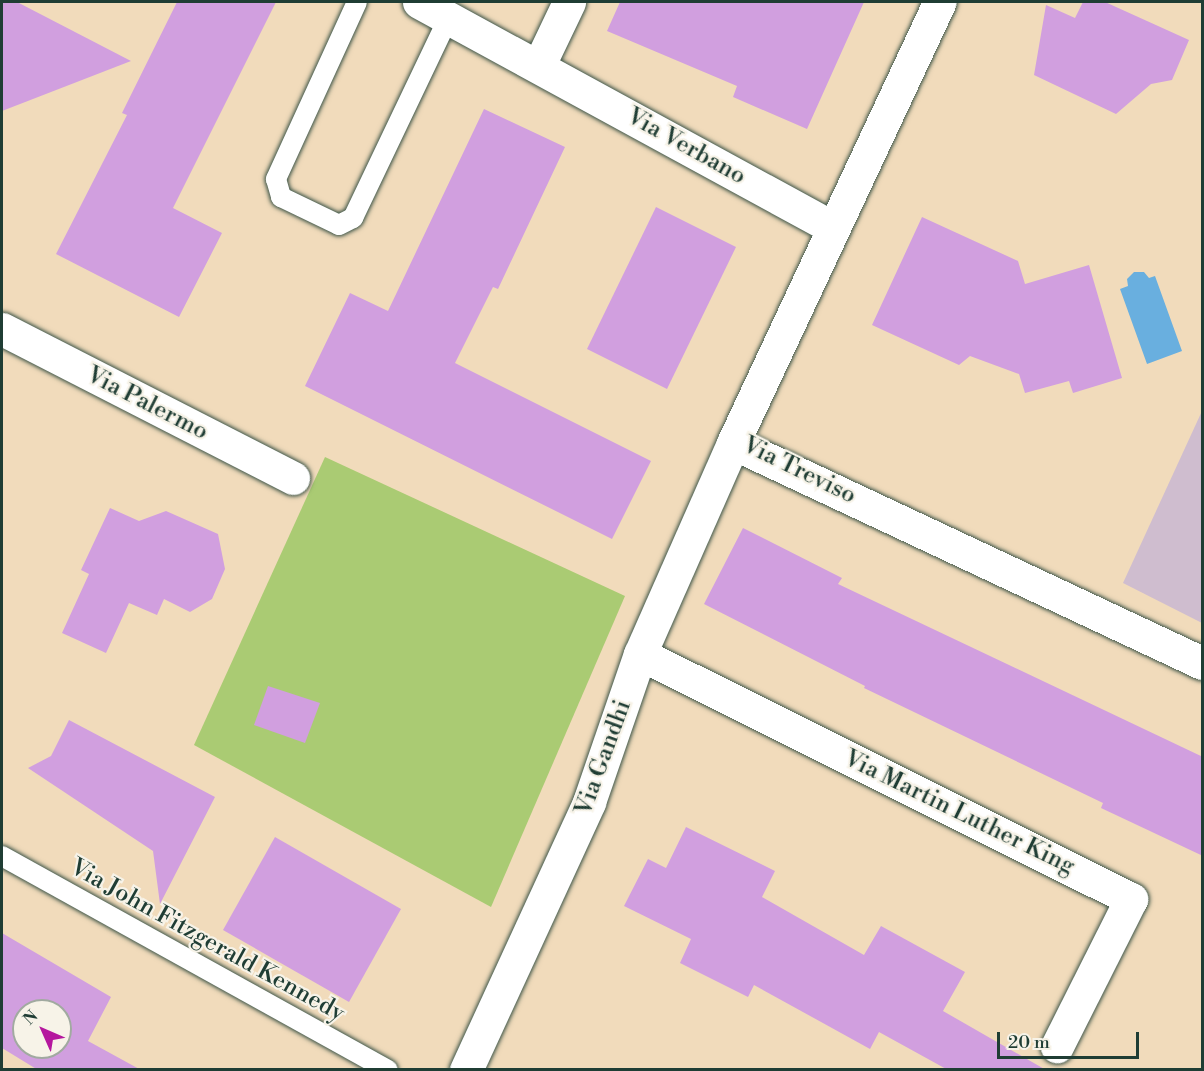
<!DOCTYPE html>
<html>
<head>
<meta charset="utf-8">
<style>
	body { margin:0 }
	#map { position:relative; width:1204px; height:1071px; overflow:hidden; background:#f1dbbb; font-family:"Libre Bodoni",serif }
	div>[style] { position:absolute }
	.industrial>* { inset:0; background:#cfbdcf }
	.green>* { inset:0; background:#aacb73 }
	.water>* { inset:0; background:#69afdf }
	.building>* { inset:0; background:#d19fdf }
	.roads { filter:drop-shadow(0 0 2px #3e5548) drop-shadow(0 0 2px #3e5548) }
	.service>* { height:20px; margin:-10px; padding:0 10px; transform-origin:10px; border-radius:10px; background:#fff }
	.minor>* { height:33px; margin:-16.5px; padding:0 16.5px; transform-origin:16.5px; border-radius:16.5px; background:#fff }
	span { translate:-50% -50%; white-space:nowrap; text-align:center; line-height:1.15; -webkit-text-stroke:4.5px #f7f3e8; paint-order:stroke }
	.street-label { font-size:24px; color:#1f3d34 }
	.frame { position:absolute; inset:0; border:3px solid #1f3d34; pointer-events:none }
	.north { position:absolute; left:12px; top:999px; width:60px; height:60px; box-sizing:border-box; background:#f7f3e8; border:2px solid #a1aaa0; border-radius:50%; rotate:315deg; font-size:16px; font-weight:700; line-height:24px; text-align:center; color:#1f3d34 }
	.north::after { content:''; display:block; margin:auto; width:21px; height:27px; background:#b5179e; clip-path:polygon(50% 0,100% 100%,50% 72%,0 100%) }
	.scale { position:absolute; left:997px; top:1032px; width:142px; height:27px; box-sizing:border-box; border:3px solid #1f3d34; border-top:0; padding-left:8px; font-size:18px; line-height:21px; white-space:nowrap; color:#1f3d34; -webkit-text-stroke:4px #f7f3e8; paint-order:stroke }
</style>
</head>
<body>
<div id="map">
	<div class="industrial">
		<i style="clip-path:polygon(1202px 411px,1202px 623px,1123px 583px)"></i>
	</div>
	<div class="green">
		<i style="clip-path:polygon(325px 457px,625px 596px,491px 907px,194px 745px)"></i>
	</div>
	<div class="water">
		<i style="clip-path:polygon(1134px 272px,1144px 272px,1149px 278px,1155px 276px,1182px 351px,1147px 364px,1120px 289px,1128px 286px,1127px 279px)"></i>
	</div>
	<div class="building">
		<i style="clip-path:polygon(2px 2px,17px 2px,131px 61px,2px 111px)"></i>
		<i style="clip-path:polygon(177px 2px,276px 2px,173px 208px,222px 233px,179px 317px,56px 254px,127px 115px,122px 113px)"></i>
		<i style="clip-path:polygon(620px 2px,864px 2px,807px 129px,733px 97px,737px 86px,607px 31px)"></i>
		<i style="clip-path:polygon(1083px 2px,1105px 2px,1189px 40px,1172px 80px,1151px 84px,1116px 114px,1034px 75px,1046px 5px,1075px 18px)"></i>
		<i style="clip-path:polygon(484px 109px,565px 147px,498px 289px,493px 287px,455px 363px,651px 461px,612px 539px,305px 386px,350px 293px,388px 311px)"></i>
		<i style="clip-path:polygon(656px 207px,736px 247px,667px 389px,587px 349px)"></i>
		<i style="clip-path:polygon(922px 217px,1018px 261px,1025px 284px,1089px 265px,1122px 378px,1073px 393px,1069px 381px,1025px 393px,1019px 374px,970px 356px,959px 365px,872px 325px)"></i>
		<i style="clip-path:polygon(110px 508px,139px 521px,166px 511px,218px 534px,225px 569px,212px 599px,190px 612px,164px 599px,157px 615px,129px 603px,106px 653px,62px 633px,89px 574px,81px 570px)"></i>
		<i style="clip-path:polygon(743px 528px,842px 578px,838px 584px,1203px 757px,1203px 856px,1101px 808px,1103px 803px,864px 688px,865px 686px,704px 604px)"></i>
		<i style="clip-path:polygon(268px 686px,320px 703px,305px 743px,254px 725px)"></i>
		<i style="clip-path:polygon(69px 720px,215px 797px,160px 904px,153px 851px,28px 768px,51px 756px)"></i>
		<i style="clip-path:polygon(686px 827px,775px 871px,762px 897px,864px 955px,881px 926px,965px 972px,943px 1011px,1046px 1070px,948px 1070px,879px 1032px,870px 1049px,754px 985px,748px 997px,680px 963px,691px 939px,624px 906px,648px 859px,666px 868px)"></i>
		<i style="clip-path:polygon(275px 837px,401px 909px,349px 1002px,223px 930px)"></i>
		<i style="clip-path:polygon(evenodd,2px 933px,111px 997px,88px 1041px,141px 1070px,38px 1070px,2px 1048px,2px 933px,24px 1011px,60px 1011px,60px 1047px,24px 1047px,24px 1011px)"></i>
	</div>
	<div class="roads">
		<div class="service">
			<i style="left:357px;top:2px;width:195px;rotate:114.6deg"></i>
			<i style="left:276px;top:179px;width:19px;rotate:74deg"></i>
			<i style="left:281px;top:197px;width:64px;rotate:25.8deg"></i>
			<i style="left:339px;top:225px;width:16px;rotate:-27deg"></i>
			<i style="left:353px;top:218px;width:221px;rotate:-64.5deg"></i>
			<i style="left:2px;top:856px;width:441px;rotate:29deg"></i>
		</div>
		<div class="minor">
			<i style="left:419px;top:2px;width:472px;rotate:28.6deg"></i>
			<i style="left:539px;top:65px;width:70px;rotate:-64.5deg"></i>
			<i style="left:2px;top:329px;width:327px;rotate:27.1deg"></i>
			<i style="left:733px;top:443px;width:518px;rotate:25.13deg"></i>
			<i style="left:640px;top:654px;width:549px;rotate:26.52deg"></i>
			<i style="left:1131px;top:899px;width:165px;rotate:116.7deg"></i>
			<i style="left:466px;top:1070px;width:295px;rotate:-65.3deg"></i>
			<i style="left:589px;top:802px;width:157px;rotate:-71deg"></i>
			<i style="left:640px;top:654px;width:231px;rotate:-66.2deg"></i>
			<i style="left:733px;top:443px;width:487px;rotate:-64.9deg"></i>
		</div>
	</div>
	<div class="street-label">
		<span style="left:686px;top:147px;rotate:29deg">Via Verbano</span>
		<span style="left:147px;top:404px;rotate:27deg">Via Palermo</span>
		<span style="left:799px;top:471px;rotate:26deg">Via Treviso</span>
		<span style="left:604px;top:758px;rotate:-70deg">Via Gandhi</span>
		<span style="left:959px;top:813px;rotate:26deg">Via Martin Luther King</span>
		<span style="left:207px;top:941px;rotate:29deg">Via John Fitzgerald Kennedy</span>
	</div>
	<div class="frame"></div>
	<div class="north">N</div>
	<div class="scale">20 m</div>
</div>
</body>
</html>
